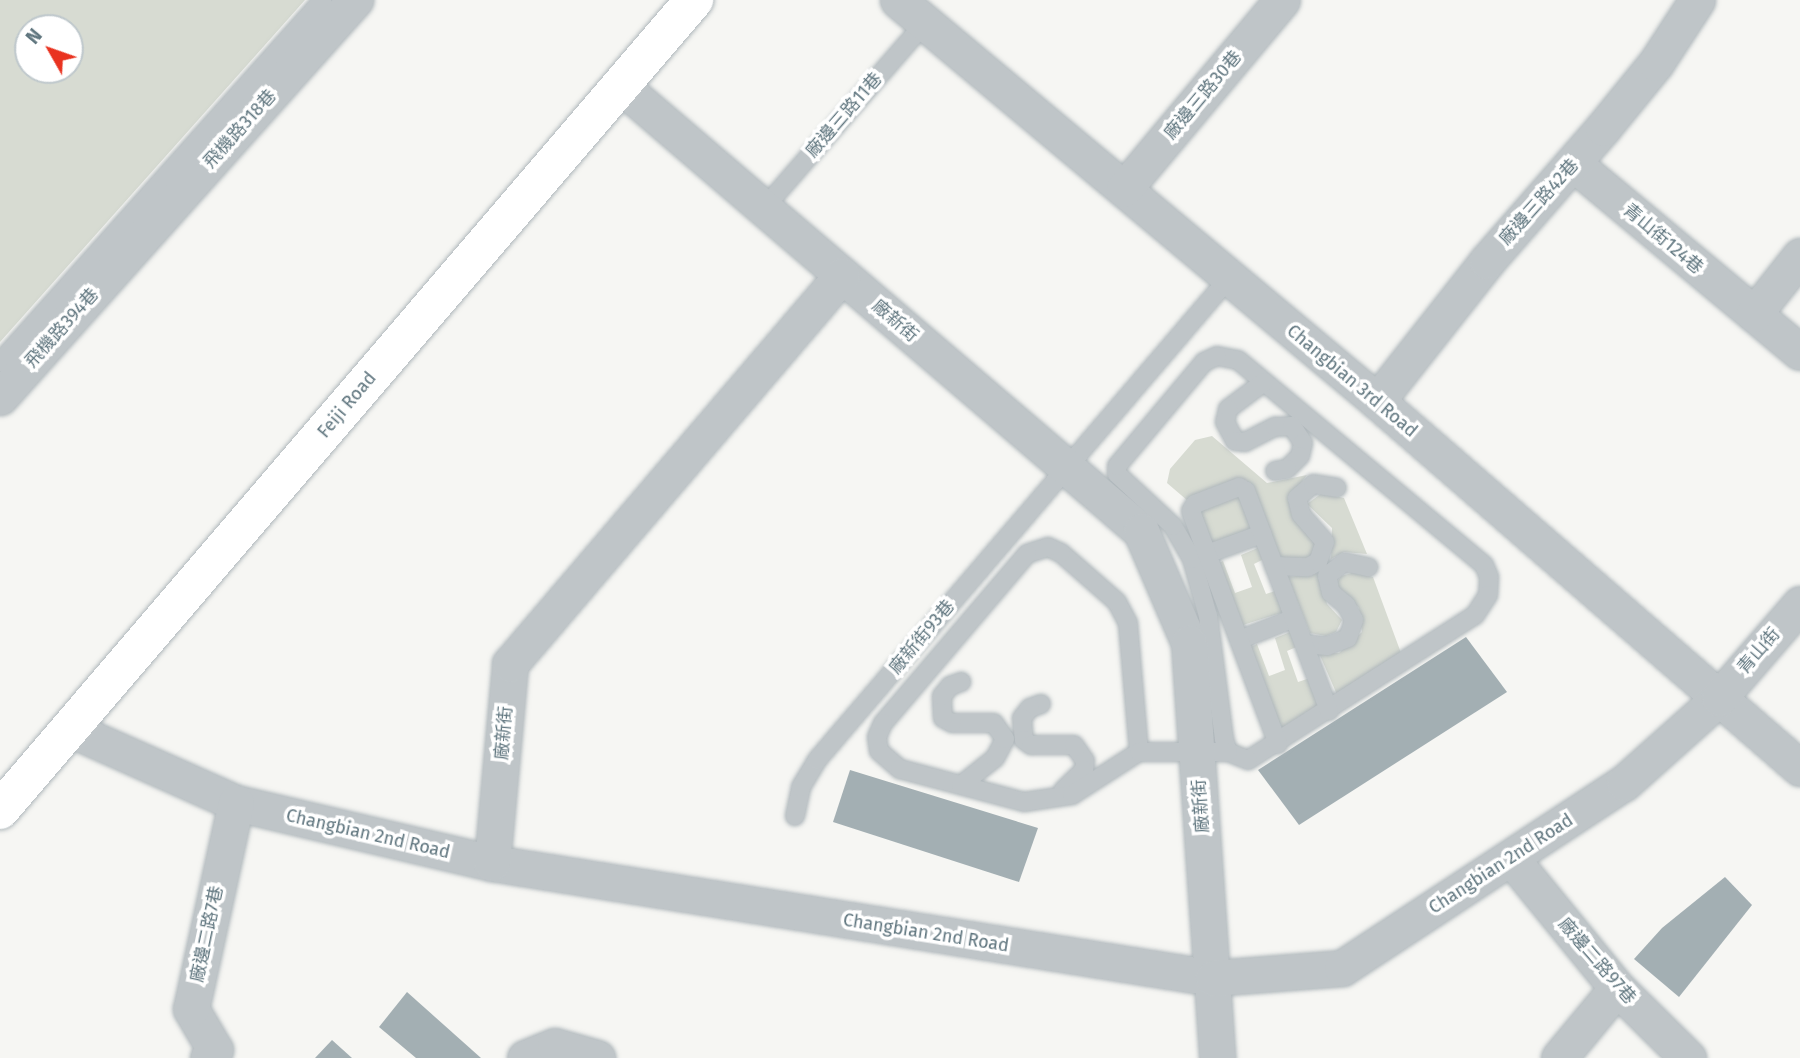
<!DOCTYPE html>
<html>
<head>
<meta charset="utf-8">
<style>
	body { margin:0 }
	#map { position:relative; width:1800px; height:1058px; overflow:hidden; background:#f6f6f3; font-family:"Fira Sans","Noto Sans TC",sans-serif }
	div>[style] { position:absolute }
	.green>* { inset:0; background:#d7dbd2 }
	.building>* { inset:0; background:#a3afb3 }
	.roads { filter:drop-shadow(0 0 2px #afb7bb) drop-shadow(0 0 2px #afb7bb) }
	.lane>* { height:18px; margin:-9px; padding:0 9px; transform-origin:9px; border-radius:9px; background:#bfc5c8 }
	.street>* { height:35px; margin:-17.5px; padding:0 17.5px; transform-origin:17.5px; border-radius:17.5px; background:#bfc5c8 }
	.secondary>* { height:38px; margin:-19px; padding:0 19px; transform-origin:19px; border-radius:19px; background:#fff }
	span { translate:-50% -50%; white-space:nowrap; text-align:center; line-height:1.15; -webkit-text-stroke:7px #fff; paint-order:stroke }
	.street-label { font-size:18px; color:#60767f }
	.north { position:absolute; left:14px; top:14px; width:70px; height:70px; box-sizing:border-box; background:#fff; border:2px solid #bfc8cc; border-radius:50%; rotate:310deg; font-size:19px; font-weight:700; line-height:28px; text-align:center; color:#60767f }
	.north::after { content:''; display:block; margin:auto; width:24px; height:32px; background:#e93320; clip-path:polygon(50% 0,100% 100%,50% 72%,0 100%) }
</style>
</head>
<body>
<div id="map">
	<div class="green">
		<i style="clip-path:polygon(evenodd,0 0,305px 0,0 342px,0 0,28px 28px,70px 28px,70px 70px,28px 70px,28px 28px)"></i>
		<i style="clip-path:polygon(1212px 436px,1267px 483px,1307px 475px,1288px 499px,1295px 517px,1317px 542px,1313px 556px,1305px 560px,1280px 557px,1246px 480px,1188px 501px,1167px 483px,1170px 469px,1195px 440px)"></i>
		<i style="clip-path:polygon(1240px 493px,1254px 529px,1212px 546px,1198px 509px)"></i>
		<i style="clip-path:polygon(1322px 493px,1344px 498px,1367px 554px,1344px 552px,1331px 559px,1332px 528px,1307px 504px)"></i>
		<i style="clip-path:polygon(1260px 547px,1264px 559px,1254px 564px,1266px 594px,1275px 591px,1284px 612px,1243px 625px,1219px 563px,1223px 561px,1235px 593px,1252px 587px,1241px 555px)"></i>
		<i style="clip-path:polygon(1355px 572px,1373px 577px,1401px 653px,1338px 697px,1319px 653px,1339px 653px,1362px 632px,1359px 608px,1336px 584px,1341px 576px)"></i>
		<i style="clip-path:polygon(1320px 573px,1327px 604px,1342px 620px,1336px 632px,1326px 636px,1310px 633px,1288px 577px)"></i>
		<i style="clip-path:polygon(1293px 631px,1299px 646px,1287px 651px,1298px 682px,1310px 678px,1322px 709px,1281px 739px,1247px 649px,1257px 644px,1269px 676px,1285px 670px,1275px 638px)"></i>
	</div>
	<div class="building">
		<i style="clip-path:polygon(1466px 637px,1507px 692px,1299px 825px,1258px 770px)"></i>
		<i style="clip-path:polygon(850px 770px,1038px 828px,1019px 882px,833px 822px)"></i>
		<i style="clip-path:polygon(1725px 877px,1752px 905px,1679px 997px,1634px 959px,1662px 928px)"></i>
		<i style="clip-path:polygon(407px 992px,481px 1058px,416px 1058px,379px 1027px)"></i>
		<i style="clip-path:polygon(332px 1040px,352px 1058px,315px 1058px)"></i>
	</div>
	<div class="roads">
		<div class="lane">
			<i style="left:764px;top:208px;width:245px;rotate:-49deg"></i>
			<i style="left:1217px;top:356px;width:21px;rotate:11deg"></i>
			<i style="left:1238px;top:360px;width:320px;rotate:39.8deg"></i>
			<i style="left:1484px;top:565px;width:13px;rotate:67deg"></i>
			<i style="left:1489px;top:577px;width:18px;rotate:93deg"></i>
			<i style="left:1488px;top:595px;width:24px;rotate:123deg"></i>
			<i style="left:1475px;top:615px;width:269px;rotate:147.4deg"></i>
			<i style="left:1248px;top:760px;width:22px;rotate:-158deg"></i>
			<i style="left:1228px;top:752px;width:14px;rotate:-107deg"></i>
			<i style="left:1224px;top:739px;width:124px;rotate:-97.4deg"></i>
			<i style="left:1208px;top:616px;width:59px;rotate:-105.7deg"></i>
			<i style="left:1192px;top:559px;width:38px;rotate:-120deg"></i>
			<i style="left:1173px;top:526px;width:76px;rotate:-137.1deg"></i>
			<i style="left:1117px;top:474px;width:8px;rotate:-90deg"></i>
			<i style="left:1117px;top:466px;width:136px;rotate:-50.1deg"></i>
			<i style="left:1204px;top:362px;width:14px;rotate:-25deg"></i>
			<i style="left:0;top:362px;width:485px;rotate:-48.3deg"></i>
			<i style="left:1264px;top:382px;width:45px;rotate:143.1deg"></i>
			<i style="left:1228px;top:409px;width:13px;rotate:103deg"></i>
			<i style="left:1225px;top:422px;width:21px;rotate:62deg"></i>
			<i style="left:1235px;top:441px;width:10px;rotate:6deg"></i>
			<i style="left:1245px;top:442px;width:34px;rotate:-27deg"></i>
			<i style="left:1275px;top:427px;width:17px;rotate:-3deg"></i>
			<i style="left:1292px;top:426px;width:20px;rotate:57deg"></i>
			<i style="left:1303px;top:443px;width:13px;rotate:103deg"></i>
			<i style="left:1300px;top:456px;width:18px;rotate:135deg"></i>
			<i style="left:1287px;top:469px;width:12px;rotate:171deg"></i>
			<i style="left:1207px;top:554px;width:59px;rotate:-20deg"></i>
			<i style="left:1274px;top:566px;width:34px;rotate:2deg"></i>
			<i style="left:1308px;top:567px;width:11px;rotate:-27deg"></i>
			<i style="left:1318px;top:562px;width:21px;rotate:-71deg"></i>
			<i style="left:1325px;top:542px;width:37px;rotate:-131deg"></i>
			<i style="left:1301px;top:514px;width:16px;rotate:-104deg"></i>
			<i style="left:1297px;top:498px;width:21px;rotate:-41deg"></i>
			<i style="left:1313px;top:484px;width:24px;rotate:9deg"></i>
			<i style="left:1239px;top:640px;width:59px;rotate:-21.8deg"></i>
			<i style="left:1304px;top:644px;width:23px;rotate:5deg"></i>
			<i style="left:1327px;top:646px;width:22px;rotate:-21deg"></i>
			<i style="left:1348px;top:638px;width:19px;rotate:-72deg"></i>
			<i style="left:1354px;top:620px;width:17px;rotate:-118deg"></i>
			<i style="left:1346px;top:605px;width:19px;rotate:-141deg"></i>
			<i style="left:1331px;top:593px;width:17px;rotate:-103deg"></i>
			<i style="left:1327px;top:576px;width:22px;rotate:-39deg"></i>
			<i style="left:1344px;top:562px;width:25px;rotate:12deg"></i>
			<i style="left:1041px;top:704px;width:12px;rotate:160deg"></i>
			<i style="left:1030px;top:708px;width:13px;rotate:129deg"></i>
			<i style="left:1022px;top:718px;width:22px;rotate:85deg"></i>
			<i style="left:1024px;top:740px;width:9px;rotate:36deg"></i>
			<i style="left:1031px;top:745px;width:43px"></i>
			<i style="left:1074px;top:745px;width:19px;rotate:55deg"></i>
			<i style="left:1085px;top:761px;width:9px;rotate:96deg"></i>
			<i style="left:1084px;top:770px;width:29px;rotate:136deg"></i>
			<i style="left:1278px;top:744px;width:249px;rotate:-110.5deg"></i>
			<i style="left:1191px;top:511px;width:8px;rotate:-60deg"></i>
			<i style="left:1195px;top:504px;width:47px;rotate:-21.1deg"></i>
			<i style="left:1239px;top:487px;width:8px;rotate:30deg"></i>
			<i style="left:1246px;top:491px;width:235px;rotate:69.3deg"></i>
			<i style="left:1139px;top:752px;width:129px;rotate:-94.9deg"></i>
			<i style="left:1128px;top:623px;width:24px;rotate:-118deg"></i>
			<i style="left:1117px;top:602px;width:74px;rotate:-138.8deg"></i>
			<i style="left:1061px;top:553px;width:14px;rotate:-155deg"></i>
			<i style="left:1048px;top:547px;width:22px;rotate:162deg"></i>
			<i style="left:1027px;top:554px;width:222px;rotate:130.4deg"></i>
			<i style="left:883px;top:723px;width:15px;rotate:113deg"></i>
			<i style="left:877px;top:737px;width:14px;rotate:82deg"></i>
			<i style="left:879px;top:751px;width:28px;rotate:41deg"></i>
			<i style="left:900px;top:769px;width:128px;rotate:14.9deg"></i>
			<i style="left:1024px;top:802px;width:49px;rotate:-8.3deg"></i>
			<i style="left:1072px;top:795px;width:80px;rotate:-32.7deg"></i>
			<i style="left:1139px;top:752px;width:89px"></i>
			<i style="left:961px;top:785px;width:43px;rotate:-38.5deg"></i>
			<i style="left:995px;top:758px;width:21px;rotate:-62deg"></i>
			<i style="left:1005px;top:739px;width:19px;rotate:-125deg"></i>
			<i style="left:994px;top:723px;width:42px;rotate:180deg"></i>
			<i style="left:952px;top:723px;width:10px;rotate:-151deg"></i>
			<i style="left:943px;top:718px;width:22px;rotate:-93deg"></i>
			<i style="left:942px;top:696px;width:13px;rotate:-51deg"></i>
			<i style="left:950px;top:686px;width:12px;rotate:-20deg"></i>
			<i style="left:795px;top:816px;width:30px;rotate:-78deg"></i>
			<i style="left:801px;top:787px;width:31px;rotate:-59deg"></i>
			<i style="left:817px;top:760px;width:634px;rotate:-49.48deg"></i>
		</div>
		<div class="street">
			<i style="left:898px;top:0;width:625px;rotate:39.93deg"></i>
			<i style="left:1377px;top:401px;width:560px;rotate:40.95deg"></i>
			<i style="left:620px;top:85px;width:686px;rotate:40.57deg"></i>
			<i style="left:1141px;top:531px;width:122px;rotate:66.8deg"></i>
			<i style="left:1189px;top:643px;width:416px;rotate:86.1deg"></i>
			<i style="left:1573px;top:163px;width:295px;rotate:39.8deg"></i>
			<i style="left:1124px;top:189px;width:246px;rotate:-50.1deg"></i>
			<i style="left:1754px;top:314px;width:74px;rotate:-51.6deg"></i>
			<i style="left:0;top:397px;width:533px;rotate:-48.2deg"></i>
			<i style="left:1377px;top:401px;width:178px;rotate:-51.8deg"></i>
			<i style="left:1487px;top:261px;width:176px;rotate:-48.9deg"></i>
			<i style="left:1603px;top:128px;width:84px;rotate:-50.8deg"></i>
			<i style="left:1656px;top:63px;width:75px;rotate:-56.9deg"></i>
			<i style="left:70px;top:729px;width:182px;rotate:24deg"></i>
			<i style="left:236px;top:803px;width:263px;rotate:13.2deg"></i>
			<i style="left:492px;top:863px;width:730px;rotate:9.06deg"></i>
			<i style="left:1213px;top:978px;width:129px;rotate:-4.4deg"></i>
			<i style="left:1342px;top:968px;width:337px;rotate:-33.3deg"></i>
			<i style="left:1624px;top:783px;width:127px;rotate:-41.8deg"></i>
			<i style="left:1719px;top:698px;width:124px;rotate:-49.2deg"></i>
			<i style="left:1511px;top:858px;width:168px;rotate:50.8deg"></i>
			<i style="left:1617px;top:988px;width:100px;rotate:44.6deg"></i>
			<i style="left:492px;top:863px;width:200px;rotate:-84.8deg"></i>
			<i style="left:510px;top:664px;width:511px;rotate:-49.52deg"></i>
			<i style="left:208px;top:1058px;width:11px;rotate:-49deg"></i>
			<i style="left:215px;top:1050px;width:48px;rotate:-120.3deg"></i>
			<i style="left:191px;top:1009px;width:211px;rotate:-77.7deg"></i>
			<i style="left:525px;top:1058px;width:32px;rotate:-22deg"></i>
			<i style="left:555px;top:1046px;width:44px;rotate:15.9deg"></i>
			<i style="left:1559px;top:1058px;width:91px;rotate:-50.4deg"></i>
		</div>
		<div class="secondary">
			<i style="left:0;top:810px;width:1067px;rotate:-49.41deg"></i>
		</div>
	</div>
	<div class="street-label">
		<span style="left:1203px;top:95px;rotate:-50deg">廠邊三路30巷</span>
		<span style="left:844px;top:115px;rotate:-49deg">廠邊三路11巷</span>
		<span style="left:240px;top:129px;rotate:-48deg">飛機路318巷</span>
		<span style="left:1539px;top:202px;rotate:-48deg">廠邊三路42巷</span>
		<span style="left:1663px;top:239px;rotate:40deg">青山街124巷</span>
		<span style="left:895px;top:321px;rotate:41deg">廠新街</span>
		<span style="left:62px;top:328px;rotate:-48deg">飛機路394巷</span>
		<span style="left:1352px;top:381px;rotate:40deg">Changbian 3rd Road</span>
		<span style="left:347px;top:405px;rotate:-50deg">Feiji Road</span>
		<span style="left:922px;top:637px;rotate:-50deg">廠新街93巷</span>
		<span style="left:1759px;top:651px;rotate:-49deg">青山街</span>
		<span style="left:504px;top:733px;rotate:-85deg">廠新街</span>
		<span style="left:1201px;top:806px;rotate:-94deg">廠新街</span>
		<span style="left:368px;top:834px;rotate:13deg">Changbian 2nd Road</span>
		<span style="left:1501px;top:864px;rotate:-33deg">Changbian 2nd Road</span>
		<span style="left:926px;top:933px;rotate:9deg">Changbian 2nd Road</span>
		<span style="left:207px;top:934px;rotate:-78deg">廠邊二路7巷</span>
		<span style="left:1597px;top:961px;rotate:49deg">廠邊二路97巷</span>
	</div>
	<div class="north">N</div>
</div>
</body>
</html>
